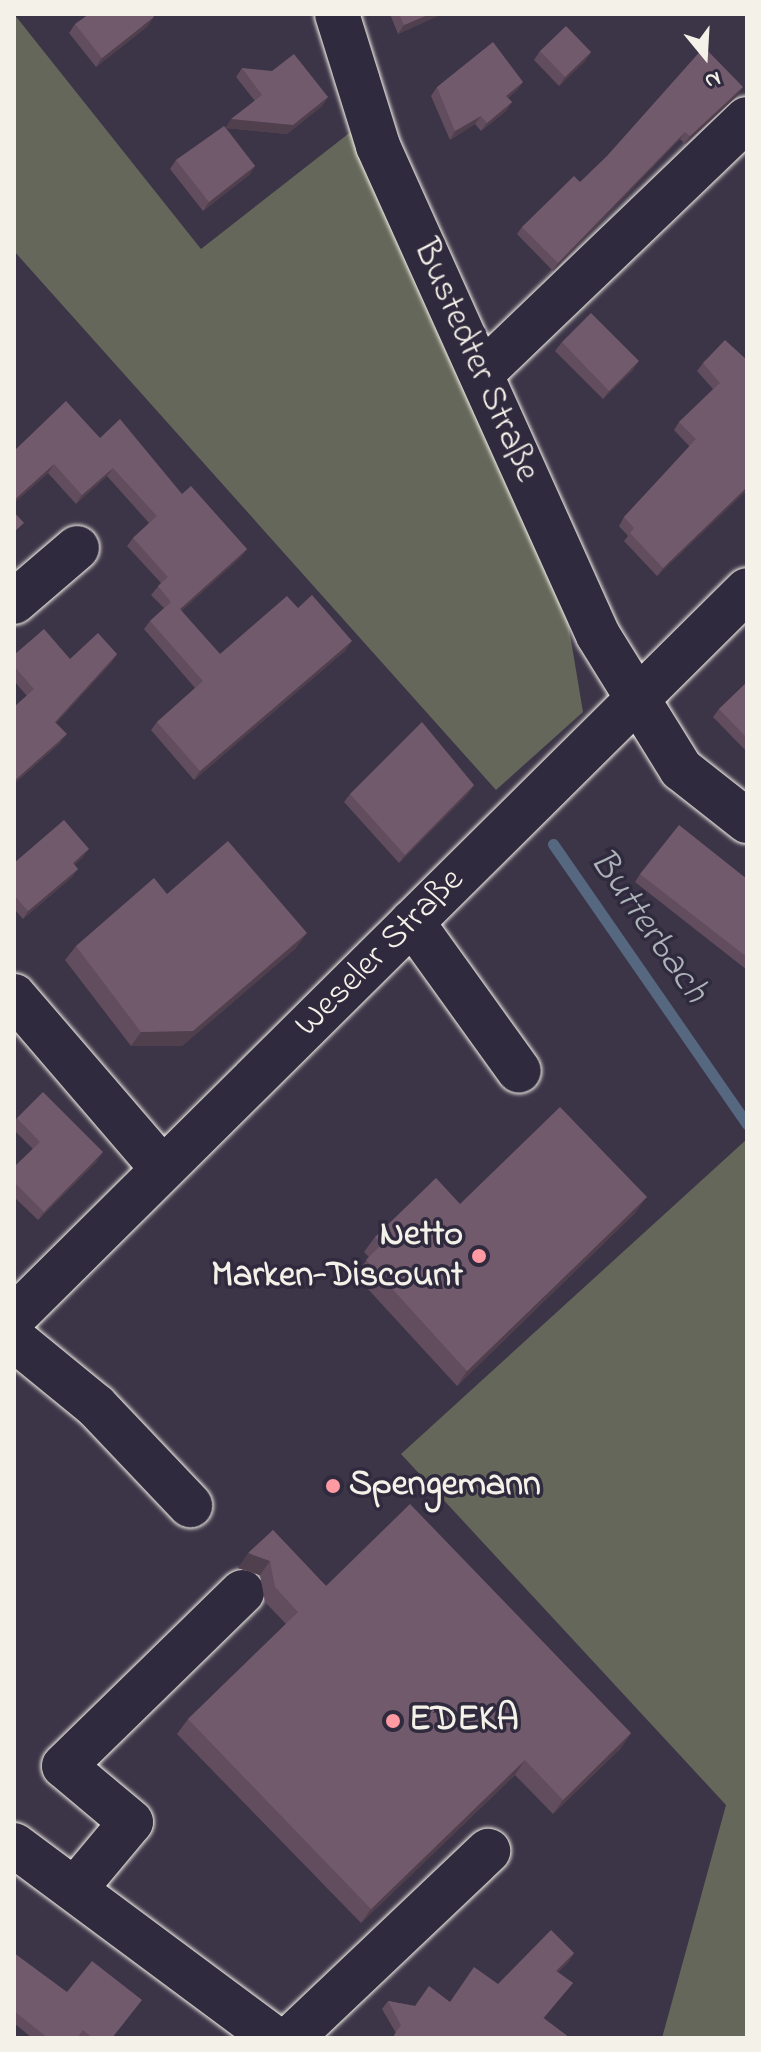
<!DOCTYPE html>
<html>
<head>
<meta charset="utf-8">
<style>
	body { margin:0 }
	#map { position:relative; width:761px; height:2052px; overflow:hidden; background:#3c3447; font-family:"Indie Flower",sans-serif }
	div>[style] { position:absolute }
	.green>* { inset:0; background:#646759 }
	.stream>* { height:11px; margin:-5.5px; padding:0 5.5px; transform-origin:5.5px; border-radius:5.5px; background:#566780 }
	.roads { filter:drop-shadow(0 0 2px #f4f1e8) drop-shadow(0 0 2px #f4f1e8) }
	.minor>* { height:44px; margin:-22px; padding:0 22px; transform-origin:22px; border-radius:22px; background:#2f2a3d }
	.major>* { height:44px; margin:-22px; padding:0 22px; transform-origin:22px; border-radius:22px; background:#2f2a3d }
	.wall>* { inset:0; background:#624d5e }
	.shaded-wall>* { inset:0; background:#503f4c }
	.building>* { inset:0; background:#725a6d }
	.dots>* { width:22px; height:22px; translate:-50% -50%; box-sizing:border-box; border:4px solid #2f2a3d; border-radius:50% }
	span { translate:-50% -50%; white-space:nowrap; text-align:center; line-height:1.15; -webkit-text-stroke:7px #2f2a3d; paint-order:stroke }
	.street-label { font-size:36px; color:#f4f1e8 }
	.poi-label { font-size:36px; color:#f4f1e8; font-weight:700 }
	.right { translate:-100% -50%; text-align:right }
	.left { translate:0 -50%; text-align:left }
	.water-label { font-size:38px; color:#adb3b9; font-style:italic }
	.frame { position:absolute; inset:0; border:16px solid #f4f1e8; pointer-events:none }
	.north { position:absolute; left:665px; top:16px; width:80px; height:80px; -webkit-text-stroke:6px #2f2a3d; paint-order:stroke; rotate:162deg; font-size:22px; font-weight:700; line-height:32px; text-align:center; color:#f4f1e8 }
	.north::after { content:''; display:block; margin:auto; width:28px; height:36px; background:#f4f1e8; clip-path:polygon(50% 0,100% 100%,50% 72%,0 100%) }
</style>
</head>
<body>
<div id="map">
	<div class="green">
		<i style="clip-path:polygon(14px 14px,201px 249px,357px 127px,565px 604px,583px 712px,496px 790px,14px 251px)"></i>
		<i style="clip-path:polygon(747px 1139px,747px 2038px,662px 2038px,726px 1805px,401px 1454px)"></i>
	</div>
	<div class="stream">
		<i style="left:553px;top:844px;width:341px;rotate:55.3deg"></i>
	</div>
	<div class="roads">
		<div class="minor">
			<i style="left:337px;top:14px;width:138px;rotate:72.7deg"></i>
			<i style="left:378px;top:146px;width:536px;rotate:65.78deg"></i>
			<i style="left:598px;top:635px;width:158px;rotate:58.2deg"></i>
			<i style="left:681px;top:769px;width:84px;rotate:38.2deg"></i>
			<i style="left:482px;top:373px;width:367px;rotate:-43.8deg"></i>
			<i style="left:14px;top:602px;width:83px;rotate:-40.6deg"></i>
			<i style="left:412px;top:922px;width:183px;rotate:54.3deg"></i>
			<i style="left:14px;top:996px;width:228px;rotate:49.3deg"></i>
			<i style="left:14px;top:1317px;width:1032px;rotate:-44.76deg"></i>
			<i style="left:14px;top:1339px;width:106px;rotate:39.3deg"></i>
			<i style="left:96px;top:1406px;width:137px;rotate:46.5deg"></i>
			<i style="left:75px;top:1889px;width:87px;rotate:-50.1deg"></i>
			<i style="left:131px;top:1822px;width:87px;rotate:-140.1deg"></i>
			<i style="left:64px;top:1766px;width:249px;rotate:-44.3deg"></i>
			<i style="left:291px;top:2038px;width:272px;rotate:-43.5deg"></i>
		</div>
		<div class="major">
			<i style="left:14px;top:1845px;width:324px;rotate:36.6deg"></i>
		</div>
	</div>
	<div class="wall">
		<i style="clip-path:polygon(390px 14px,442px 14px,398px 34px)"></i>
		<i style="clip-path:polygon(75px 24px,148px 26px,96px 67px,69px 33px)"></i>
		<i style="clip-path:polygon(540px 51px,591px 52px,585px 61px,559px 86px,534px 60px)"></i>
		<i style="clip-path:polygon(242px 68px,328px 97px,322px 106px,287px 134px,226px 128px,255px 166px,249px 175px,203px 211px,170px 169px,176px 160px,225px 128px,255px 101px,236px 77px)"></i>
		<i style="clip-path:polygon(523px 82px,517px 90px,508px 98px,512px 102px,506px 111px,481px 131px,475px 124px,450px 140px,431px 96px,437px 87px)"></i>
		<i style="clip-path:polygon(738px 95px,685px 144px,680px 139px,553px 271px,517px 234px,522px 227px,580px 182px)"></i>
		<i style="clip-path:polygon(562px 342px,633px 370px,603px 399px,555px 351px)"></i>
		<i style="clip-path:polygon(747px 360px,747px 490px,657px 576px,624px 541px,628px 536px,619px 526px,624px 517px,690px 447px,674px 430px,679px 422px,713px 389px,697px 371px,703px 363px)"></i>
		<i style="clip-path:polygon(100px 438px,182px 494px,247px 549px,241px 557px,181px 611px,220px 654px,298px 608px,346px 650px,194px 780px,151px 730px,157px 722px,195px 688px,144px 629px,150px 621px,164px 608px,151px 595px,161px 583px,127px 546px,133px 538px,149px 523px,107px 476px,76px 504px,48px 473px,14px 503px,14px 451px)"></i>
		<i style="clip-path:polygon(117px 654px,111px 663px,56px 723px,61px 742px,14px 784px,14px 707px,27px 696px,14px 681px,14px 655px,70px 659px)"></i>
		<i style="clip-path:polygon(747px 682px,747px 752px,713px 717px,719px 709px)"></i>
		<i style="clip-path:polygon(474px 785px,468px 794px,399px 863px,344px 802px,350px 794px)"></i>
		<i style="clip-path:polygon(83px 857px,74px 865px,78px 869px,72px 877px,23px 919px,14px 909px,14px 863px)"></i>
		<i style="clip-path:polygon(640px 874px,747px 879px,747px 970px,635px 882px)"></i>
		<i style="clip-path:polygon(167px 894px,296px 948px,182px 1046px,131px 1046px,65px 960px,76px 946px)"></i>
		<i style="clip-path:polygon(17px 1118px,97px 1161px,38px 1220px,14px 1197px,14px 1167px,33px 1149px,14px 1130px,14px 1122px)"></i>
		<i style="clip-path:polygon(460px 1204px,636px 1212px,457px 1386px,355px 1275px,369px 1257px,364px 1252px,375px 1237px)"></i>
		<i style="clip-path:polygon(273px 1530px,326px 1586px,631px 1733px,621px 1748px,553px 1814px,515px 1775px,361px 1923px,177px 1734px,188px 1719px,286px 1624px,265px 1602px,260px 1575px,238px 1568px)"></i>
		<i style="clip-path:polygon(14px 1953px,113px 2038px,32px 2038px,14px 2023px)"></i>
		<i style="clip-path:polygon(574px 1953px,569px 1961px,558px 1972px,573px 1983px,544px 2018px,570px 2038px,392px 2038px,396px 2033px,382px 2009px,388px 2001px,415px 2006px,450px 2002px,498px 1984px)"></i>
	</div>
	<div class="shaded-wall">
		<i style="clip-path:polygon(430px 14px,442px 14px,398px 34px,404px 25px)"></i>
		<i style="clip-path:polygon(154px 17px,148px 26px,96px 67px,102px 58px)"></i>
		<i style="clip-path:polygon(591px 52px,585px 61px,559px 86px,565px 77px)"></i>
		<i style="clip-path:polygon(523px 82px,517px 90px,501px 104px,506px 96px)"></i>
		<i style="clip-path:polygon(743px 87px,738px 95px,685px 144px,690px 136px)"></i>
		<i style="clip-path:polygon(328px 97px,322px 106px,287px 134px,225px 128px,231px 119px)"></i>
		<i style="clip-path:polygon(512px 102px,506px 111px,481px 131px,487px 123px)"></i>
		<i style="clip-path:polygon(481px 116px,475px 124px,450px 140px,455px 131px)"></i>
		<i style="clip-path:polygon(685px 132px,680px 139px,553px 271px,558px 263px)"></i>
		<i style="clip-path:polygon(255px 166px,249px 175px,203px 211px,209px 202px)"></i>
		<i style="clip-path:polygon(639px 361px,633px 370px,603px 399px,609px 391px)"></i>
		<i style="clip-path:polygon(54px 464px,48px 473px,14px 503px,14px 500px)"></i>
		<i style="clip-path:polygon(113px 468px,107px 476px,76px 504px,82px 495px)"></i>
		<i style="clip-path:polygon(747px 487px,747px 490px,657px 576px,663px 568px)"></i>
		<i style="clip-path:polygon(247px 549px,241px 557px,174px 618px,180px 609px)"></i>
		<i style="clip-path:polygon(352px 641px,346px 650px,194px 780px,200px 771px)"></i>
		<i style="clip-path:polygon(117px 654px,111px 663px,49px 730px,55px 722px)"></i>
		<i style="clip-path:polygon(67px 734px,61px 742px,14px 784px,14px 781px)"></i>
		<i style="clip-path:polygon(474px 785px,468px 794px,399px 863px,405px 855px)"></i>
		<i style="clip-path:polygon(89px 849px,83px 857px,67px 871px,73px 863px)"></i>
		<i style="clip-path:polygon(78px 869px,72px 877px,23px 919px,28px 911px)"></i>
		<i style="clip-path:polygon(307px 933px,296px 948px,182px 1046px,131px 1046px,141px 1032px)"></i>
		<i style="clip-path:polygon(103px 1152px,97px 1161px,38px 1220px,44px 1212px)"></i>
		<i style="clip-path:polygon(647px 1197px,636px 1212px,457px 1386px,467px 1371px)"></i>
		<i style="clip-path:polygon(248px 1553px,270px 1561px,260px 1575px,238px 1568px)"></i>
		<i style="clip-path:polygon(631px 1733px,621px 1748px,553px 1814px,563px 1800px)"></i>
		<i style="clip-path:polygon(525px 1760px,515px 1775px,361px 1923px,371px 1909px)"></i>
		<i style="clip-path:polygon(574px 1953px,569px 1961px,551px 1978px,556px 1971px)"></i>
	</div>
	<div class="building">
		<i style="clip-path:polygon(89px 14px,152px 14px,154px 17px,102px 58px,75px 24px)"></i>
		<i style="clip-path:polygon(399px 14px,430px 14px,404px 25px)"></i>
		<i style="clip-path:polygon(566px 26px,591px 52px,565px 77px,540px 51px)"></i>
		<i style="clip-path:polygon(493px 42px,523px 82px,506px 96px,512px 102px,487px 123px,481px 116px,455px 131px,437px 87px)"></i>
		<i style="clip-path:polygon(704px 47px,743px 87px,690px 136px,685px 132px,558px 263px,522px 227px,574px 176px,580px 182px,607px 156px)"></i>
		<i style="clip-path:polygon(294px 54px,328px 97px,293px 125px,231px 119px,262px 95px,242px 68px,272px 71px)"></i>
		<i style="clip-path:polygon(224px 126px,255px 166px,209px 202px,176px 160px)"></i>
		<i style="clip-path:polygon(591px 313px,639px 361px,609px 391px,562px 342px)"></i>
		<i style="clip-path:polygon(725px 340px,747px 360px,747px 487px,663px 568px,630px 533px,634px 528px,624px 517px,696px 439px,679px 422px,720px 383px,703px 363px)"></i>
		<i style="clip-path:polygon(66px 401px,100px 438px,120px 419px,182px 494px,191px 486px,247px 549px,180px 609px,220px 654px,287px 596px,298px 608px,312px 595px,352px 641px,200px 771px,157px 722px,203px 681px,150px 621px,171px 602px,158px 586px,168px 577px,133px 538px,157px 516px,113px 468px,82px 495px,54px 464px,14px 500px,14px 451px)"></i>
		<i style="clip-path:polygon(14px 512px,24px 523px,14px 532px)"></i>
		<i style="clip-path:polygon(44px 629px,70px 659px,98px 633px,117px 654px,55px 722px,67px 734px,14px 781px,14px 707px,34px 689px,14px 666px,14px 655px)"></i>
		<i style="clip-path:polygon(747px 682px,747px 738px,719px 709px)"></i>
		<i style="clip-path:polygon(422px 722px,474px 785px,405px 855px,350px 794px)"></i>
		<i style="clip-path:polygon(64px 820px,89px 849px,73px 863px,78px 869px,28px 911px,14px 895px,14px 863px)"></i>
		<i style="clip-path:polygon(679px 825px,747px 879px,747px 957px,640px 874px)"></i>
		<i style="clip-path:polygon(228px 841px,307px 933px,193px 1031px,141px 1032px,76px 946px,154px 878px,167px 894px)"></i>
		<i style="clip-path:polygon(43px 1092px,103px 1152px,44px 1212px,14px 1182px,14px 1167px,40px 1142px,17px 1118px)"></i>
		<i style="clip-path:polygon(560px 1107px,647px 1197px,467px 1371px,366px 1260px,382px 1244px,375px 1237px,436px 1178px,460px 1204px)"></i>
		<i style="clip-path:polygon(410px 1504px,631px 1733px,563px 1800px,525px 1760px,371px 1909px,188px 1719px,298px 1612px,275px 1587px,270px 1561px,248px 1553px,273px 1530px,326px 1586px)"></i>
		<i style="clip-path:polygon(551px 1930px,574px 1953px,556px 1971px,573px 1983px,543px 2018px,570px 2038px,398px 2038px,394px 2035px,401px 2025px,388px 2001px,415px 2006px,429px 1986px,450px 2002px,474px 1967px,498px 1984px)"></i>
		<i style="clip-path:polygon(14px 1953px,67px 1992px,92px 1961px,142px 2000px,112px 2038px,93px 2038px,83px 2030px,77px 2038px,48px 2038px,14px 2011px)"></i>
	</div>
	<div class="dots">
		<i style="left:479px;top:1256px;background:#ff9aa2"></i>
		<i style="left:333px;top:1486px;background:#ff9aa2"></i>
		<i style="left:393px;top:1721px;background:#ff9aa2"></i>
	</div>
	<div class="street-label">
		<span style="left:475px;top:361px;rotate:66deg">Bustedter Straße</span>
		<span style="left:380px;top:953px;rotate:-45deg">Weseler Straße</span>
	</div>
	<div class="poi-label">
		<span class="right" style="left:463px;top:1256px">Netto<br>Marken-Discount</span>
		<span class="left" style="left:349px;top:1486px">Spengemann</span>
		<span class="left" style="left:409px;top:1721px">EDEKA</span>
	</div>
	<div class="water-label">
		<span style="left:647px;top:927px;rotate:55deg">Butterbach</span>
	</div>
	<div class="frame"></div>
	<div class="north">N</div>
</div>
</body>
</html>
